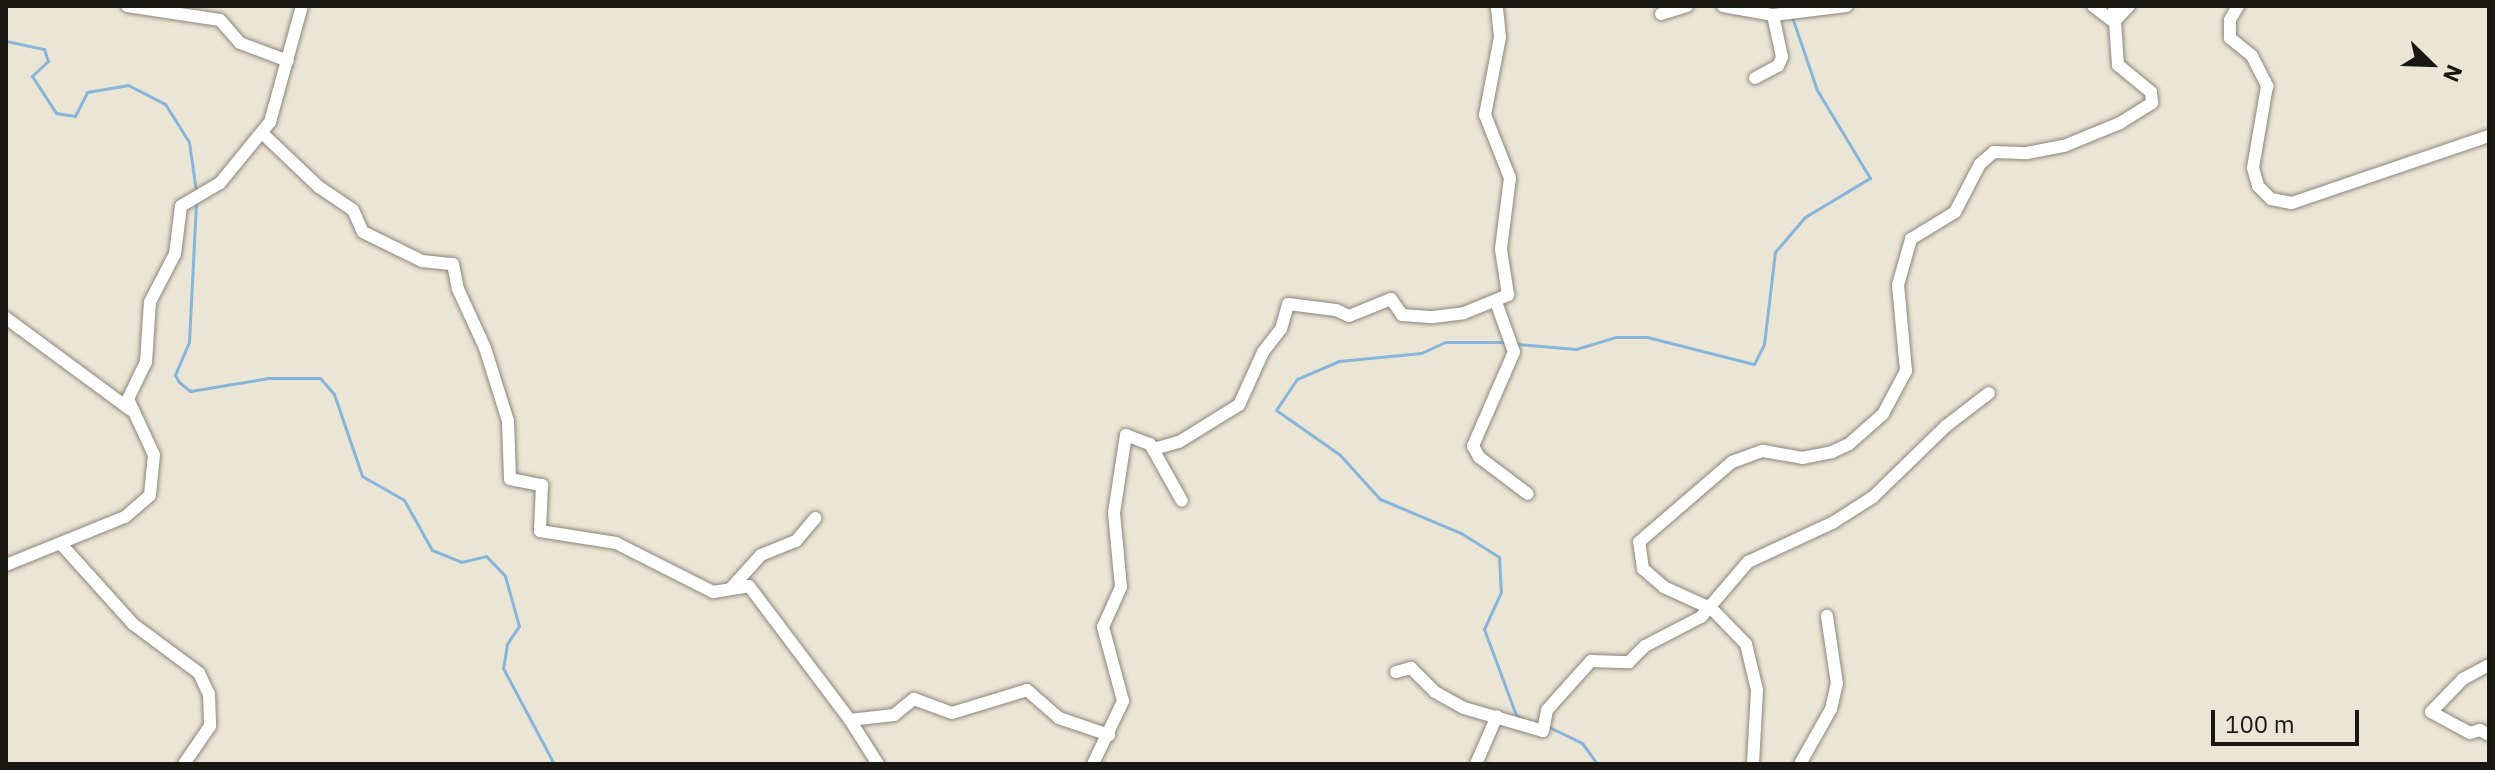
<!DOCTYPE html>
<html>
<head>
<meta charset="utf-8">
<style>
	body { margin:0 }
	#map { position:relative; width:2495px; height:770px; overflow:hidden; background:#ebe5d6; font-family:"IBM Plex Sans",sans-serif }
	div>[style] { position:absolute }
	.stream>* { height:3px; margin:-1.5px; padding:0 1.5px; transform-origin:1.5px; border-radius:1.5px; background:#88b5da }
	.roads { filter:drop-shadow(0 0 2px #8c8679) drop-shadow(0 0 2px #8c8679) }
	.street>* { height:12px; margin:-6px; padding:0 6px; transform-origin:6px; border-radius:6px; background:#fff }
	span { translate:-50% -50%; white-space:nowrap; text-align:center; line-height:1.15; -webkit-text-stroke:6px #ebe5d6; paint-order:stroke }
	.frame { position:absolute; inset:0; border:8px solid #191712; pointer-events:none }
	.north { position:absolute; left:2391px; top:24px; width:80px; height:80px; -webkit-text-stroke:6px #ebe5d6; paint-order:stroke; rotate:113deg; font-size:22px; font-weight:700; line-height:32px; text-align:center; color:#191712 }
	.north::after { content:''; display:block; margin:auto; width:28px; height:36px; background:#191712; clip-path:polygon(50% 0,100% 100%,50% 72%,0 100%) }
	.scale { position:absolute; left:2211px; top:710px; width:148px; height:36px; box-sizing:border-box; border:4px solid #191712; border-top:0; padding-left:10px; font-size:24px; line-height:28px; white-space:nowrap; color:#191712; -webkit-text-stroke:6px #ebe5d6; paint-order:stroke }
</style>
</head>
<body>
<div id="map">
	<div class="stream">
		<i style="left:6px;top:41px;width:39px;rotate:12deg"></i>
		<i style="left:44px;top:49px;width:13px;rotate:72deg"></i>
		<i style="left:48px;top:61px;width:22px;rotate:137deg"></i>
		<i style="left:32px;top:76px;width:44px;rotate:57deg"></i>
		<i style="left:56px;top:113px;width:19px;rotate:9deg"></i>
		<i style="left:75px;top:116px;width:27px;rotate:-63deg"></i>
		<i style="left:87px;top:92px;width:42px;rotate:-9.7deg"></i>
		<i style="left:128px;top:85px;width:42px;rotate:27.2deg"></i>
		<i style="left:165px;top:104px;width:45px;rotate:57.7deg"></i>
		<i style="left:189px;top:142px;width:49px;rotate:81.9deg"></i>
		<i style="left:196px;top:203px;width:139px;rotate:92.9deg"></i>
		<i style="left:189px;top:342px;width:36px;rotate:113deg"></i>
		<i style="left:175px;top:375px;width:8px;rotate:60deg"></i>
		<i style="left:179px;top:382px;width:14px;rotate:39deg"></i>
		<i style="left:190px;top:391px;width:80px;rotate:-9.3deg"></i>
		<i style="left:269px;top:378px;width:51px"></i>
		<i style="left:320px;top:378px;width:21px;rotate:49deg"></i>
		<i style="left:334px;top:394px;width:87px;rotate:71.1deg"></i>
		<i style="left:362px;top:476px;width:48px;rotate:29.7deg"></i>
		<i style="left:404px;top:500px;width:57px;rotate:60.8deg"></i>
		<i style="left:432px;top:550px;width:31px;rotate:22deg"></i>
		<i style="left:461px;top:562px;width:26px;rotate:-13deg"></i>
		<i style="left:486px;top:556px;width:28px;rotate:46deg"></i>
		<i style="left:505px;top:576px;width:52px;rotate:74.4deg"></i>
		<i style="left:519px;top:626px;width:22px;rotate:124deg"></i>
		<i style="left:507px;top:644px;width:24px;rotate:99deg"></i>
		<i style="left:503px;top:668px;width:109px;rotate:62deg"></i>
		<i style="left:1506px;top:342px;width:61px;rotate:180deg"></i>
		<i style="left:1445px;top:342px;width:26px;rotate:155deg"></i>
		<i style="left:1421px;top:353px;width:82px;rotate:174.4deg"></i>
		<i style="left:1339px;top:361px;width:46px;rotate:156.8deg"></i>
		<i style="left:1297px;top:379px;width:37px;rotate:124deg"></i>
		<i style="left:1276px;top:410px;width:78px;rotate:35.1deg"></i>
		<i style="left:1340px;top:455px;width:59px;rotate:47.7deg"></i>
		<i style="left:1380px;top:499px;width:88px;rotate:22.8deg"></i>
		<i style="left:1461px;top:533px;width:45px;rotate:32.3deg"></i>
		<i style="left:1499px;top:557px;width:35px;rotate:87deg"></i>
		<i style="left:1501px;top:592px;width:41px;rotate:114.7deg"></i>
		<i style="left:1484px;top:629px;width:92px;rotate:69.6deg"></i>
		<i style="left:1516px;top:715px;width:8px;rotate:30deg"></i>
		<i style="left:1517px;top:344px;width:59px;rotate:4.8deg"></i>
		<i style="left:1576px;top:349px;width:42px;rotate:-16.7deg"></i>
		<i style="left:1616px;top:337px;width:31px"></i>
		<i style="left:1647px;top:337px;width:110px;rotate:14.2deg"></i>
		<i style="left:1754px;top:364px;width:22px;rotate:-63deg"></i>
		<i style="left:1764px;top:344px;width:93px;rotate:-83.2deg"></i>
		<i style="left:1775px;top:252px;width:46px;rotate:-49.4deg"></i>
		<i style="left:1805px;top:217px;width:76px;rotate:-31deg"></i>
		<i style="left:1870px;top:178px;width:103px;rotate:-121.1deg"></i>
		<i style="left:1817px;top:90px;width:77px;rotate:-108.9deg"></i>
		<i style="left:1549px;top:727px;width:37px;rotate:26deg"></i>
		<i style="left:1582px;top:743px;width:26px;rotate:54deg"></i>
	</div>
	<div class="roads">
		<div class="street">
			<i style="left:127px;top:6px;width:94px;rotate:8.6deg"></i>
			<i style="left:220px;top:20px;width:30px;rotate:49deg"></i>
			<i style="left:240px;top:43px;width:51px;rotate:20.6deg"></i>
			<i style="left:1723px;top:6px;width:51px;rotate:10.2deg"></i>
			<i style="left:1773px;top:15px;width:74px;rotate:-7deg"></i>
			<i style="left:2093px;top:6px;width:26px;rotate:37deg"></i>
			<i style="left:2114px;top:22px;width:22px;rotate:-47deg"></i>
			<i style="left:2238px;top:6px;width:16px;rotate:120deg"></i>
			<i style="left:2230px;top:20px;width:18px;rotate:90deg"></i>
			<i style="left:2230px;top:38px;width:28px;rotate:39deg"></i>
			<i style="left:2252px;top:56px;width:34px;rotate:63deg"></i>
			<i style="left:2267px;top:86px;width:83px;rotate:99.7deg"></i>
			<i style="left:2253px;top:168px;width:19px;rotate:74deg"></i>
			<i style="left:2258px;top:186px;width:18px;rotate:45deg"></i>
			<i style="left:2271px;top:199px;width:21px;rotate:11deg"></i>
			<i style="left:2292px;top:203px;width:208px;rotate:-18.8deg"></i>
			<i style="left:1661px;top:14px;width:27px;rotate:-17deg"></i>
			<i style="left:1755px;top:78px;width:26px;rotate:-28deg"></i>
			<i style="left:1778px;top:66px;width:10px;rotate:-66deg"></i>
			<i style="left:1782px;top:57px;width:43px;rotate:-102.1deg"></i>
			<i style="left:262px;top:133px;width:79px;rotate:43.5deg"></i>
			<i style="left:319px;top:187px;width:41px;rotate:34.1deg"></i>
			<i style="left:353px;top:210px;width:24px;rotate:66deg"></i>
			<i style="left:363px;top:232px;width:66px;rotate:26.2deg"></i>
			<i style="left:422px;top:261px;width:31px;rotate:6deg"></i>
			<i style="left:453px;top:264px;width:25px;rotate:79deg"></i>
			<i style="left:458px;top:289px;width:65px;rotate:65.4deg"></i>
			<i style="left:485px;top:348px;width:77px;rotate:72.5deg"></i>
			<i style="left:508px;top:421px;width:58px;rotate:88deg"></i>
			<i style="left:510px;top:479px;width:33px;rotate:11deg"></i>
			<i style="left:542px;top:485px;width:46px;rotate:92.5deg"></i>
			<i style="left:540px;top:531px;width:77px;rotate:9deg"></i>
			<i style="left:616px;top:543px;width:109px;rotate:26.8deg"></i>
			<i style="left:713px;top:592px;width:36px;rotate:-9deg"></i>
			<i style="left:749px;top:586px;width:168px;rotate:53deg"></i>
			<i style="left:850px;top:720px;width:44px;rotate:-6.5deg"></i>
			<i style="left:894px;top:715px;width:26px;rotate:-39deg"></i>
			<i style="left:914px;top:699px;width:40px;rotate:20.2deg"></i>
			<i style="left:952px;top:713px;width:78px;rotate:-17deg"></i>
			<i style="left:1027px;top:690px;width:43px;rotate:41.2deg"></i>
			<i style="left:1059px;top:718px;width:53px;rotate:18.8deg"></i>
			<i style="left:1496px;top:302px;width:53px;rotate:70.2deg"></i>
			<i style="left:1514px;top:352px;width:103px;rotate:113.6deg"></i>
			<i style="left:1473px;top:446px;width:13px;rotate:61deg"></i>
			<i style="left:1479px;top:457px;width:61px;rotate:37.1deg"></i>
			<i style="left:6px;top:318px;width:155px;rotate:36.4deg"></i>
			<i style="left:1154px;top:449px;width:26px;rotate:-16deg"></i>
			<i style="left:1179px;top:442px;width:70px;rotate:-31.7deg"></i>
			<i style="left:1239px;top:405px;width:58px;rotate:-65.6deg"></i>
			<i style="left:1263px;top:352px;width:29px;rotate:-52deg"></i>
			<i style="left:1281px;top:329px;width:26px;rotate:-74deg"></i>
			<i style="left:1288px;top:304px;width:48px;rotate:7.1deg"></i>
			<i style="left:1336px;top:310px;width:14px;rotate:25deg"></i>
			<i style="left:1349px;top:316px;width:45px;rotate:-22deg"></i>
			<i style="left:1391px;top:299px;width:19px;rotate:55deg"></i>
			<i style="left:1402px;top:315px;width:31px;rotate:4deg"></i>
			<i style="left:1433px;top:317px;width:31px;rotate:-7deg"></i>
			<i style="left:1464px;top:313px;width:48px;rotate:-22.2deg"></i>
			<i style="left:1508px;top:295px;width:47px;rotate:-98.7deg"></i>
			<i style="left:1501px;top:249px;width:72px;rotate:-82.8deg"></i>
			<i style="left:1510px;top:178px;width:68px;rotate:-111.6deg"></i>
			<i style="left:1485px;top:115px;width:79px;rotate:-79.1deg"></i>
			<i style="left:1500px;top:37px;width:31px;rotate:-96deg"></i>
			<i style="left:61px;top:544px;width:108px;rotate:48deg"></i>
			<i style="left:133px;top:624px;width:82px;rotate:36.6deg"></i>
			<i style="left:199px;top:673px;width:23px;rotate:65deg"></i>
			<i style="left:209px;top:694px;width:32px;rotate:88deg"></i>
			<i style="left:210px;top:726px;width:46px;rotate:124.4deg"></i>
			<i style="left:6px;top:565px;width:128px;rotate:-22deg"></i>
			<i style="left:125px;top:517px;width:33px;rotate:-41deg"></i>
			<i style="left:150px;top:495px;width:40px;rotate:-84.3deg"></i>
			<i style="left:154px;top:455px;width:62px;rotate:-114.9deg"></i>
			<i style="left:128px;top:399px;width:41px;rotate:-64.1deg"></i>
			<i style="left:146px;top:362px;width:60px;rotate:-86.2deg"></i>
			<i style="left:150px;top:302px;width:54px;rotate:-62.5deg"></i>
			<i style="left:175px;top:254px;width:48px;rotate:-82.9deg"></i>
			<i style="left:181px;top:206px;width:45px;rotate:-30.5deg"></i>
			<i style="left:220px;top:183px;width:79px;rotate:-50.7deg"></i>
			<i style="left:270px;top:122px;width:120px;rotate:-74.6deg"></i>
			<i style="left:732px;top:587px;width:43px;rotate:-47.8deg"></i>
			<i style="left:761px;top:555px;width:38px;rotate:-22deg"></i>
			<i style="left:796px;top:541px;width:30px;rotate:-50deg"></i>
			<i style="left:2489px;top:665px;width:30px;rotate:152deg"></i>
			<i style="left:2463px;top:679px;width:46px;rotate:134.1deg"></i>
			<i style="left:2431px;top:712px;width:44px;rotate:28.3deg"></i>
			<i style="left:2470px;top:733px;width:10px;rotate:-17deg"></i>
			<i style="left:2480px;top:730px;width:10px;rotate:29deg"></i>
			<i style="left:1396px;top:672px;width:16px;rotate:-15deg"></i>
			<i style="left:1411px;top:668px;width:34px;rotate:45deg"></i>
			<i style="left:1435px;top:692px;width:33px;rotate:29deg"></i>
			<i style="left:1464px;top:708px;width:82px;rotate:16.2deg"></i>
			<i style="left:1543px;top:731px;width:21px;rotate:-79deg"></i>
			<i style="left:1547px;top:710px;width:66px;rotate:-48.1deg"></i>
			<i style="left:1591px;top:661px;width:38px;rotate:2deg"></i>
			<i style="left:1629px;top:662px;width:23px;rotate:-45deg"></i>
			<i style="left:1645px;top:646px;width:63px;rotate:-27.4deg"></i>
			<i style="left:1701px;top:617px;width:72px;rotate:-49.5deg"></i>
			<i style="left:1748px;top:562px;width:95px;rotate:-24.9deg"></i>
			<i style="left:1834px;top:522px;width:46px;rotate:-32.7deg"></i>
			<i style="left:1873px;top:497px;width:102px;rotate:-44.2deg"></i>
			<i style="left:1946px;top:426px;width:54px;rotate:-37.5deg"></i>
			<i style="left:850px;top:720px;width:52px;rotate:57.5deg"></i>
			<i style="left:1093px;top:764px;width:70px;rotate:-64.5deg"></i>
			<i style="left:1123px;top:701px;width:77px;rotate:-105.1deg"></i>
			<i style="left:1103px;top:627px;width:44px;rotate:-65.8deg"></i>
			<i style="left:1121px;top:587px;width:74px;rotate:-95.4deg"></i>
			<i style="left:1114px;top:513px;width:79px;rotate:-81.3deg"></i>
			<i style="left:1126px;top:435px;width:26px;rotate:21deg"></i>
			<i style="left:1150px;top:444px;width:65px;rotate:60.7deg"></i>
			<i style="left:1476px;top:764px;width:52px;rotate:-66.4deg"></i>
			<i style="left:1753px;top:764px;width:74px;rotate:-86.9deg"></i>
			<i style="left:1757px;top:690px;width:47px;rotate:-103.4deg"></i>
			<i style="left:1746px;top:644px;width:49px;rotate:-134.2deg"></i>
			<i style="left:1712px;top:609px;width:53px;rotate:-155.4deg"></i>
			<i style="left:1664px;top:587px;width:28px;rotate:-139deg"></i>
			<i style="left:1643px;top:569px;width:27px;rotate:-98deg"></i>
			<i style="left:1639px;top:542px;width:123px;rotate:-40.7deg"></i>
			<i style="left:1732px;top:462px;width:33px;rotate:-20deg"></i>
			<i style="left:1763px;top:451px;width:40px;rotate:10deg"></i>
			<i style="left:1802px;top:458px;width:31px;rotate:-11deg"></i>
			<i style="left:1832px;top:452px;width:19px;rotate:-25deg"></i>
			<i style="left:1849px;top:444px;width:45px;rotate:-41.4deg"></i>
			<i style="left:1883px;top:414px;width:49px;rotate:-61.9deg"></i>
			<i style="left:1906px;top:371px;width:86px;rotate:-95.3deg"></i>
			<i style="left:1898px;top:285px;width:48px;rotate:-74.2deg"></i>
			<i style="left:1911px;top:239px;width:52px;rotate:-31.5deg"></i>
			<i style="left:1955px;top:212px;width:54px;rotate:-62.5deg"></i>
			<i style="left:1980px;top:164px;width:18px;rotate:-41deg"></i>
			<i style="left:1994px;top:152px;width:33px;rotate:2deg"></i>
			<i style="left:2027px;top:153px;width:38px;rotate:-11deg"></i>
			<i style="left:2064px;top:146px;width:61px;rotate:-22.3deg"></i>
			<i style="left:2120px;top:123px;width:38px;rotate:-32deg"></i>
			<i style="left:2152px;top:103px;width:11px;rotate:-95deg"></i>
			<i style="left:2151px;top:92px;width:43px;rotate:-140.7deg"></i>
			<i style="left:2118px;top:65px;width:59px;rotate:-93.9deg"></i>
			<i style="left:1800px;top:764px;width:63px;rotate:-60.6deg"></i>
			<i style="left:1831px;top:709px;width:26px;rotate:-77deg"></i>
			<i style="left:1837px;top:684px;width:69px;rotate:-98.4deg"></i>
		</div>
	</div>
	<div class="frame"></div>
	<div class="north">N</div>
	<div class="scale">100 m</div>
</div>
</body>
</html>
